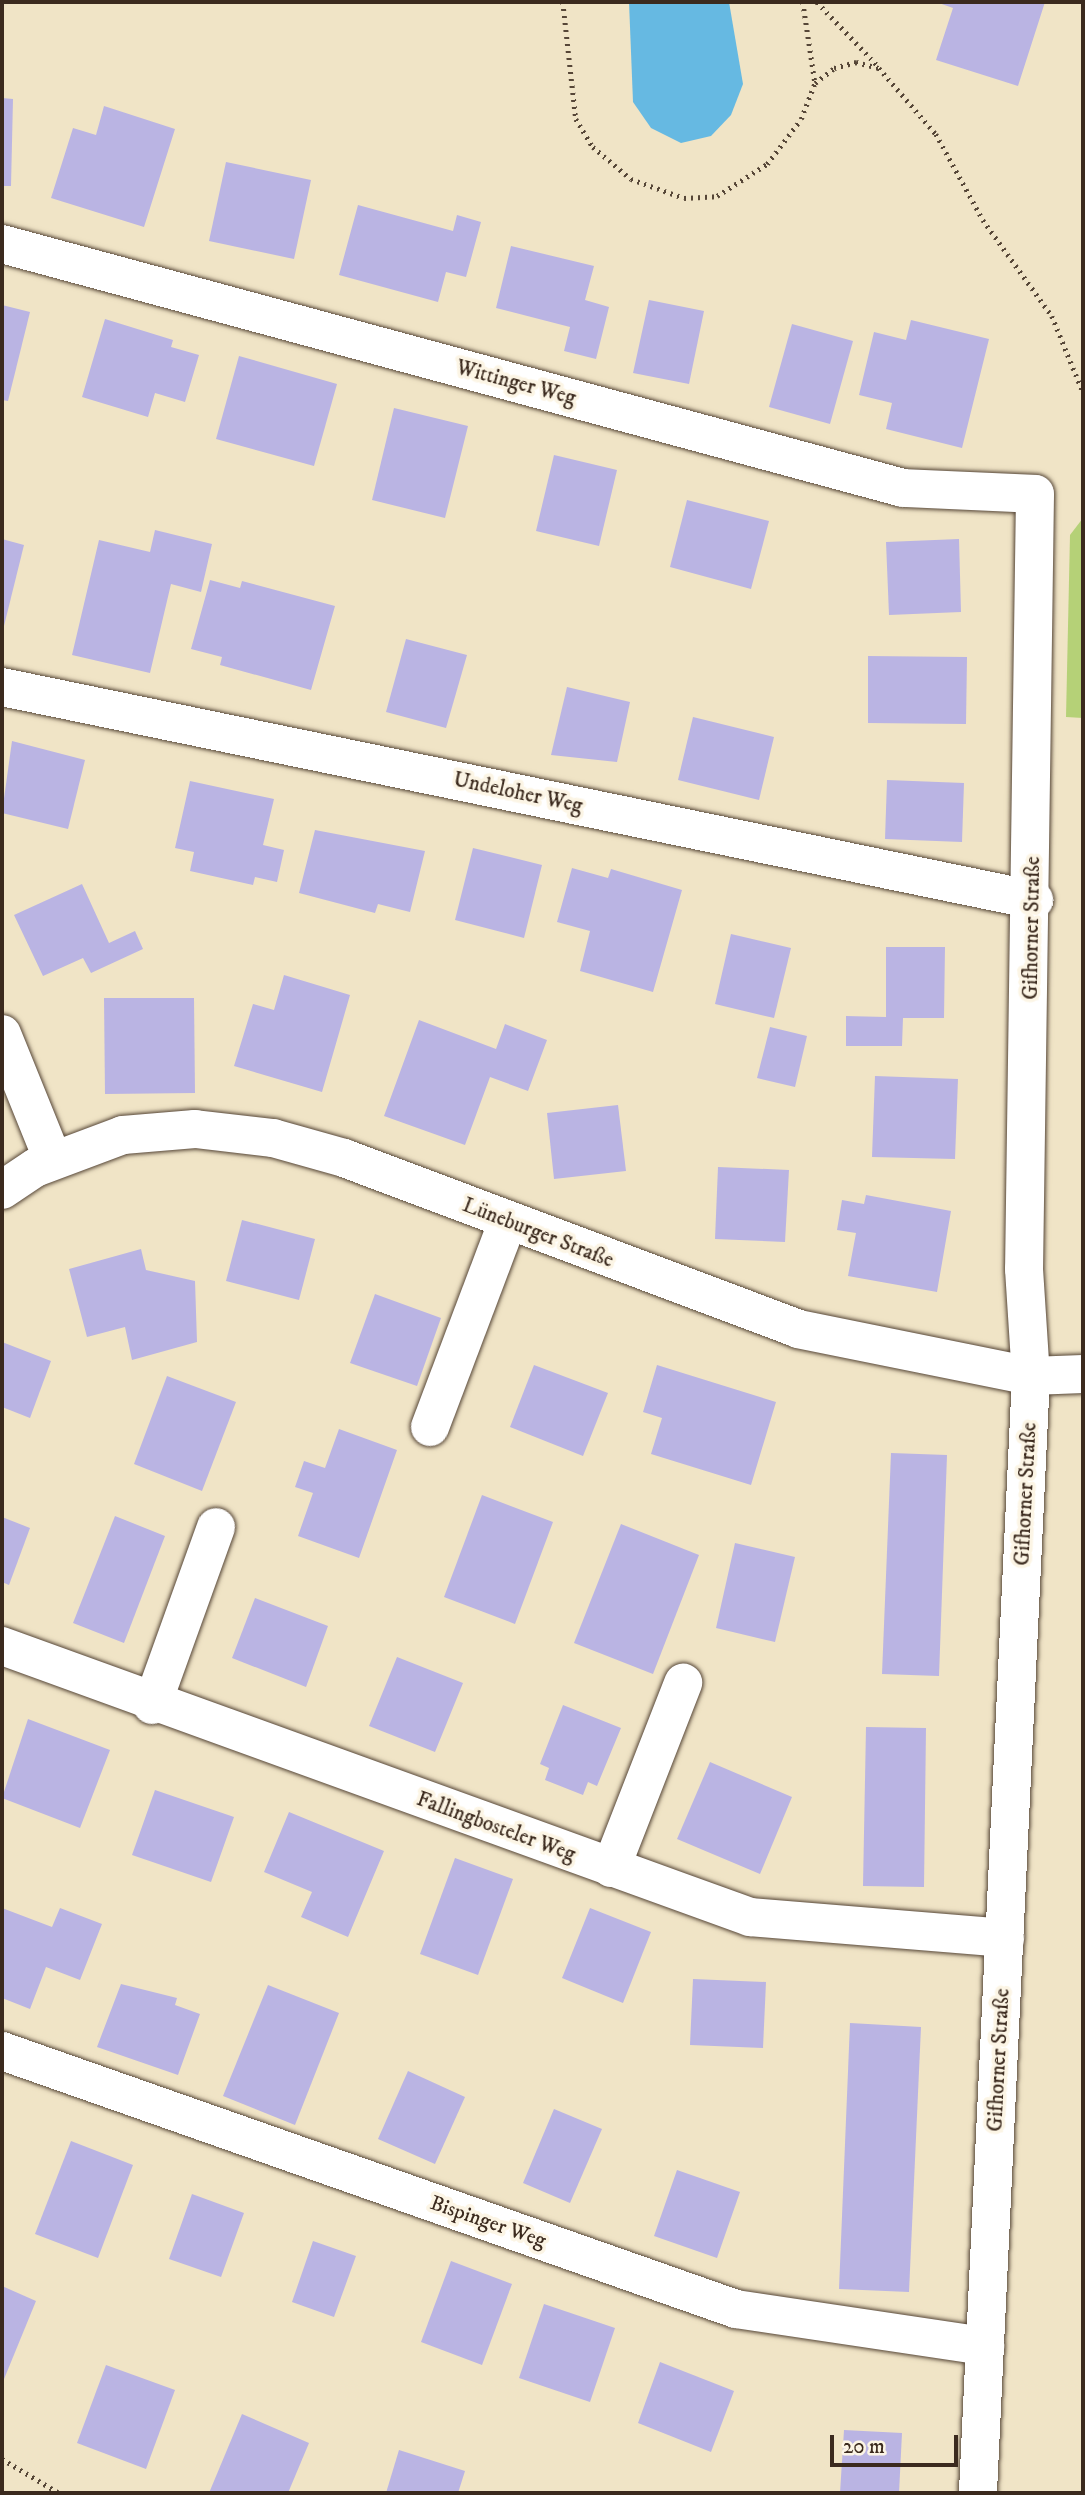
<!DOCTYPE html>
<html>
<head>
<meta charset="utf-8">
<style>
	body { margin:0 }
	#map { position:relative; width:1085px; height:2495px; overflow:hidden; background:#f0e4c6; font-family:"IM FELL DW Pica",serif }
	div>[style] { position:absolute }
	.green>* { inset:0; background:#b5d177 }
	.water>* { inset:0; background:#66b9e2 }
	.building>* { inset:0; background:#bab4e3 }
	.path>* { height:4.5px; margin-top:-2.25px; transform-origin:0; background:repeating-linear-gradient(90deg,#564637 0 2px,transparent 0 7px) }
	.roads { filter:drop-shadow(0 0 2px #564637) drop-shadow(0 0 2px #564637) }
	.minor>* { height:38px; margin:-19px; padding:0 19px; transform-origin:19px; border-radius:19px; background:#fff }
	span { translate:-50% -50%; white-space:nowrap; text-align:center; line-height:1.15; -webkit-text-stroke:7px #fcf5e5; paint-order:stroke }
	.street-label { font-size:21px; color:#3b2a1e }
	.frame { position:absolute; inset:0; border:4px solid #3b2a1e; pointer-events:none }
	.scale { position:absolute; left:830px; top:2435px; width:128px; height:32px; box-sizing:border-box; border:4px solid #3b2a1e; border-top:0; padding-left:9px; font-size:21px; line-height:24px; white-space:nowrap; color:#3b2a1e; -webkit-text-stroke:5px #fcf5e5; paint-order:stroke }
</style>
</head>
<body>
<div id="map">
	<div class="green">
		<i style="clip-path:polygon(1083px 518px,1083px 718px,1066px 717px,1070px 535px)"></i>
	</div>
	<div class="water">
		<i style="clip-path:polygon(629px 2px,729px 2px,743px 84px,731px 115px,711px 136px,681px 143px,651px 128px,633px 102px)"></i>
	</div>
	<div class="building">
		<i style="clip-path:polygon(936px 2px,1045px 2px,1018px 86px,936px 60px,953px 8px)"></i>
		<i style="clip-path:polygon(2px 98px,13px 99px,11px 186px,2px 186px)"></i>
		<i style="clip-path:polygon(104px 106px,175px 129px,144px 227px,51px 198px,73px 128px,96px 135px)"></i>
		<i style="clip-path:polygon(226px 162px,311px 180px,294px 259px,209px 241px)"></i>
		<i style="clip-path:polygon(358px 205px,453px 231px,457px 215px,481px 222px,466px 277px,446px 272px,438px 302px,339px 275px)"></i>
		<i style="clip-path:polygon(511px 246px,594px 266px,585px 300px,609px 307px,596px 359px,564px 351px,570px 327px,496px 308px)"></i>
		<i style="clip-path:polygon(649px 300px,704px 311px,689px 384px,633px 373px)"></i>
		<i style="clip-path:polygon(2px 305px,30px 312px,8px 401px,2px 400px)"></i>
		<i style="clip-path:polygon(105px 319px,173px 340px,171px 347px,199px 355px,185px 402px,155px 393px,148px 417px,82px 397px)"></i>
		<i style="clip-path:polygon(911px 320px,989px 339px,962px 448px,886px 429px,892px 403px,859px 395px,874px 332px,906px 340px)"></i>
		<i style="clip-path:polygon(792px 324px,853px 341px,830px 424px,769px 407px)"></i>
		<i style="clip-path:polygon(239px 356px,337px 384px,314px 466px,216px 439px)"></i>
		<i style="clip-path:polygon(394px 408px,468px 426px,445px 518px,372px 500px)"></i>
		<i style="clip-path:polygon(554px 455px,617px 470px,599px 546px,536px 531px)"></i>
		<i style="clip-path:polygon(687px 500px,769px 521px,751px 589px,670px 567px)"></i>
		<i style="clip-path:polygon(155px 530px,212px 544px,201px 592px,171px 584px,150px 673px,72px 655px,99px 540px,150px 552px)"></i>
		<i style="clip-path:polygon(2px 539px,24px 545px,3px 630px,2px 630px)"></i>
		<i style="clip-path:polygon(959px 539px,961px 612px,889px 615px,886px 542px)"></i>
		<i style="clip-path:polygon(210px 580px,240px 588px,242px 581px,335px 606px,311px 690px,220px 665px,222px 657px,191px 649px)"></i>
		<i style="clip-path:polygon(406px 639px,467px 655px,446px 728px,386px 712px)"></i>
		<i style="clip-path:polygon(868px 656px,967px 657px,966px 724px,868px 723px)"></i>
		<i style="clip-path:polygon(567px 687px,630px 702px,617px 762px,551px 755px)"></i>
		<i style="clip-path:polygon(693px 717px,774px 737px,759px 800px,678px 780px)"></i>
		<i style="clip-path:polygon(12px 741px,85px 760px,68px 829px,2px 813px)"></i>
		<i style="clip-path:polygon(887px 780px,964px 783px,962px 842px,885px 839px)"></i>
		<i style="clip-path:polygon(190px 781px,274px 799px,263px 845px,284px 850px,277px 882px,255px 877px,253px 885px,190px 871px,194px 852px,175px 848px)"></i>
		<i style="clip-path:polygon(315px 830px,425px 851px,410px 912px,378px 904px,375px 913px,299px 893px)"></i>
		<i style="clip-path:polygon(473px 848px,542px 865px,524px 938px,455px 920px)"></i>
		<i style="clip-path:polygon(572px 868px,608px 878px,611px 869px,682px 890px,653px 992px,580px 971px,590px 931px,557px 922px)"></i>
		<i style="clip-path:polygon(82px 884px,109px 943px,135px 931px,143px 949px,91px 973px,83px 958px,43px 976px,14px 915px)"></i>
		<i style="clip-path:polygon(731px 934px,791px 948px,774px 1018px,715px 1004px)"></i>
		<i style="clip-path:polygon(886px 947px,945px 947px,944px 1018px,903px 1018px,902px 1046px,846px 1046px,846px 1016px,886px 1017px)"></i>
		<i style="clip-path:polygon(284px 975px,350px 995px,322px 1092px,234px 1066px,253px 1004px,274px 1010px)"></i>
		<i style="clip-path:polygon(104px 998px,194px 998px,195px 1093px,105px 1094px)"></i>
		<i style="clip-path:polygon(419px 1020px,496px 1049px,505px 1024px,547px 1040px,528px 1091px,490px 1077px,465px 1145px,384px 1116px)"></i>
		<i style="clip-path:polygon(770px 1027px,807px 1036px,795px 1087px,757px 1078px)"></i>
		<i style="clip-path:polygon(875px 1076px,958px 1079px,955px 1159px,872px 1157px)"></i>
		<i style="clip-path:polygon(618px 1105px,626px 1171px,554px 1179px,547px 1113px)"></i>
		<i style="clip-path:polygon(718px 1167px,789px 1170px,785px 1242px,715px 1239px)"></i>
		<i style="clip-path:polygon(866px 1195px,951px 1211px,937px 1292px,848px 1276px,856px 1233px,837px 1230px,842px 1200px,864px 1204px)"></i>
		<i style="clip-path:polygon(242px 1220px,315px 1239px,299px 1300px,226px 1281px)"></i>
		<i style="clip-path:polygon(141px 1249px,146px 1270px,195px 1281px,197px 1342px,132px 1360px,125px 1327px,87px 1337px,69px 1269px)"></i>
		<i style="clip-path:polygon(375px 1294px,441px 1318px,417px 1386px,350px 1363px)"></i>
		<i style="clip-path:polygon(2px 1342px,51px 1361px,30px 1418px,2px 1407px)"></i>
		<i style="clip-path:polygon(534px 1365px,608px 1393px,583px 1456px,510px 1427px)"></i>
		<i style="clip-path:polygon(657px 1365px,776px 1402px,751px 1485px,651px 1454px,662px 1418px,643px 1412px)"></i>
		<i style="clip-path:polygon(167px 1376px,236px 1402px,202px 1491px,134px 1464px)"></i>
		<i style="clip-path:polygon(339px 1429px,397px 1450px,359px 1558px,298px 1536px,313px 1493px,295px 1487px,304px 1461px,325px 1468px)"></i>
		<i style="clip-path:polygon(891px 1453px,947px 1455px,939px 1676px,882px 1674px)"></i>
		<i style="clip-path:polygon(482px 1495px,553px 1522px,515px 1624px,444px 1597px)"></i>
		<i style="clip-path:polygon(115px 1516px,165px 1536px,124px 1643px,73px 1623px)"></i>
		<i style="clip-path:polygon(2px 1517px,30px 1528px,9px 1585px,2px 1582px)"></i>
		<i style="clip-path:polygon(621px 1524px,699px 1555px,653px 1674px,574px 1643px)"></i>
		<i style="clip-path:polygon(735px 1543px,795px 1557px,775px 1642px,716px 1628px)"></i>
		<i style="clip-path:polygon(255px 1598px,328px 1626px,306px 1687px,232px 1658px)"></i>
		<i style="clip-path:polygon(397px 1657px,463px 1683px,435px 1752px,369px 1726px)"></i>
		<i style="clip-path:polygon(563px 1705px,621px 1728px,597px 1786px,588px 1782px,583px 1795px,545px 1780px,549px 1768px,540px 1764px)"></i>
		<i style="clip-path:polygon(28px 1719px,110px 1750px,80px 1828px,2px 1798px)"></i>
		<i style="clip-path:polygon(866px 1727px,926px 1728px,924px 1887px,863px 1886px)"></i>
		<i style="clip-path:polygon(710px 1762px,792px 1797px,760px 1874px,677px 1839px)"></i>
		<i style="clip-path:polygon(155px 1790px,234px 1817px,211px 1882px,132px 1855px)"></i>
		<i style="clip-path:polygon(289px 1812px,384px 1851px,348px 1937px,301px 1917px,312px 1892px,264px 1872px)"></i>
		<i style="clip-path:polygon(455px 1858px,513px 1879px,478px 1975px,420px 1954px)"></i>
		<i style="clip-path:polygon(2px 1908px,52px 1927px,60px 1908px,102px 1924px,80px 1980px,46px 1967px,30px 2009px,2px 1998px)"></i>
		<i style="clip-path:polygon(590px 1908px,651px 1932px,623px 2003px,562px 1978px)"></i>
		<i style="clip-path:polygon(693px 1979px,766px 1982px,763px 2048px,690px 2045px)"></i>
		<i style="clip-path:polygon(121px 1984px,177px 1998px,175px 2005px,200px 2014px,178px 2075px,97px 2047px)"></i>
		<i style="clip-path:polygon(268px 1985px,339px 2013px,295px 2125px,223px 2096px)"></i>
		<i style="clip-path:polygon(850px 2023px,921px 2027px,909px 2292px,839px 2289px)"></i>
		<i style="clip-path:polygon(408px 2071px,465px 2097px,435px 2164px,378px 2139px)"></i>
		<i style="clip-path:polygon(554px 2109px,602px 2129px,570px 2203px,523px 2183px)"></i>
		<i style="clip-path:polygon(71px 2141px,133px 2165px,98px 2258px,35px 2234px)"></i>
		<i style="clip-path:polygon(677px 2170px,740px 2192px,717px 2258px,654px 2236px)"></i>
		<i style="clip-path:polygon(192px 2194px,244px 2213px,221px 2277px,169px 2259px)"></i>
		<i style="clip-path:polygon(313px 2241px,356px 2256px,334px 2317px,292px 2302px)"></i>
		<i style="clip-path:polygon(451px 2261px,512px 2284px,482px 2365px,421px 2342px)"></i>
		<i style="clip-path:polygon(2px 2286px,36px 2301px,2px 2384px)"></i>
		<i style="clip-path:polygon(544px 2304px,615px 2328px,590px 2402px,519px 2378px)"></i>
		<i style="clip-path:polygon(660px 2362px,734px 2391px,711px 2452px,638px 2423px)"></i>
		<i style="clip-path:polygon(106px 2365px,175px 2390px,146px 2469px,77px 2443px)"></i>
		<i style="clip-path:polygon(242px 2414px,309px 2443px,288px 2493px,209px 2493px)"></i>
		<i style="clip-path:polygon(844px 2430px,902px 2433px,899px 2493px,840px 2493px)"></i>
		<i style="clip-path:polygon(399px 2450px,465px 2471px,458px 2493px,386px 2493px)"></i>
	</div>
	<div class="path">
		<i style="left:563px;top:2px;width:118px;rotate:83.7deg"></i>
		<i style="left:576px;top:119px;width:33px;rotate:59deg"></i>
		<i style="left:593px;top:147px;width:50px;rotate:40.1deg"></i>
		<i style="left:631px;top:179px;width:56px;rotate:19.7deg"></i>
		<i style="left:684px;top:198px;width:33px;rotate:-3deg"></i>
		<i style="left:717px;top:196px;width:59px;rotate:-32.6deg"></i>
		<i style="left:767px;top:164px;width:56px;rotate:-52.9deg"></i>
		<i style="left:801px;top:119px;width:39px;rotate:-69deg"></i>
		<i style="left:815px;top:83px;width:24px;rotate:-38deg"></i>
		<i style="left:834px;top:68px;width:23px;rotate:-15deg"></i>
		<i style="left:856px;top:62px;width:24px;rotate:15deg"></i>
		<i style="left:879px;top:68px;width:87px;rotate:49.2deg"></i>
		<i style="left:936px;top:134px;width:98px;rotate:61.3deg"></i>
		<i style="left:983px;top:220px;width:118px;rotate:54.3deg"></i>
		<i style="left:1052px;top:316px;width:82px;rotate:67.8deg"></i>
		<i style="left:803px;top:2px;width:81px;rotate:81.5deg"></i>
		<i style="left:817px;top:2px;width:90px;rotate:46.4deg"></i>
		<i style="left:2px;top:2459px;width:66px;rotate:30.8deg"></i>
	</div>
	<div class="roads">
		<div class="minor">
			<i style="left:2px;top:244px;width:933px;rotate:15.15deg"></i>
			<i style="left:903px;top:488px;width:132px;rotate:2.6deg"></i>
			<i style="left:1035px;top:494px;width:775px;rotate:90.81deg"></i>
			<i style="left:1024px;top:1269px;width:107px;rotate:86.3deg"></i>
			<i style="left:1031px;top:1376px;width:1118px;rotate:92.72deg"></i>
			<i style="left:2px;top:687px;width:1054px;rotate:11.66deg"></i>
			<i style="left:2px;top:1034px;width:136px;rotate:68deg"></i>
			<i style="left:2px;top:1190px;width:40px;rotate:-34deg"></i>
			<i style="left:35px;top:1168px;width:94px;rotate:-20.6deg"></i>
			<i style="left:123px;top:1135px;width:72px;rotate:-4.8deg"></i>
			<i style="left:195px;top:1129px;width:79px;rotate:6.6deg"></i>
			<i style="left:273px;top:1138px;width:74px;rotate:15.7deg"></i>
			<i style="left:344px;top:1158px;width:485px;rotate:20.6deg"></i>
			<i style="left:798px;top:1329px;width:238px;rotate:11.4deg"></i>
			<i style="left:1031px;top:1376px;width:52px;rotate:-2.2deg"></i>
			<i style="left:430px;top:1427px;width:220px;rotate:-69.3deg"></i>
			<i style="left:2px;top:1646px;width:796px;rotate:19.92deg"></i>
			<i style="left:750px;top:1917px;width:256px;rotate:4.7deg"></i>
			<i style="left:152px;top:1705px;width:189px;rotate:-70.2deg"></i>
			<i style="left:611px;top:1868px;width:199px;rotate:-68.7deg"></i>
			<i style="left:2px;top:2051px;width:778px;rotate:19.37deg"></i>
			<i style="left:736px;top:2309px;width:252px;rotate:8.5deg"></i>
		</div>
	</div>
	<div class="street-label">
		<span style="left:516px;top:383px;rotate:15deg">Wittinger Weg</span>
		<span style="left:518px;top:793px;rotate:12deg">Undeloher Weg</span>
		<span style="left:1032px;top:928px;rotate:-89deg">Gifhorner Straße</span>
		<span style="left:538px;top:1233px;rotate:21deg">Lüneburger Straße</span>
		<span style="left:1026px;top:1494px;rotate:-87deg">Gifhorner Straße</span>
		<span style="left:496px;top:1827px;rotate:20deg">Fallingbosteler Weg</span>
		<span style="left:999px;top:2060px;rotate:-87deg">Gifhorner Straße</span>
		<span style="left:488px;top:2222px;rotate:19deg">Bispinger Weg</span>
	</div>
	<div class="frame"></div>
	<div class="scale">20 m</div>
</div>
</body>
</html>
